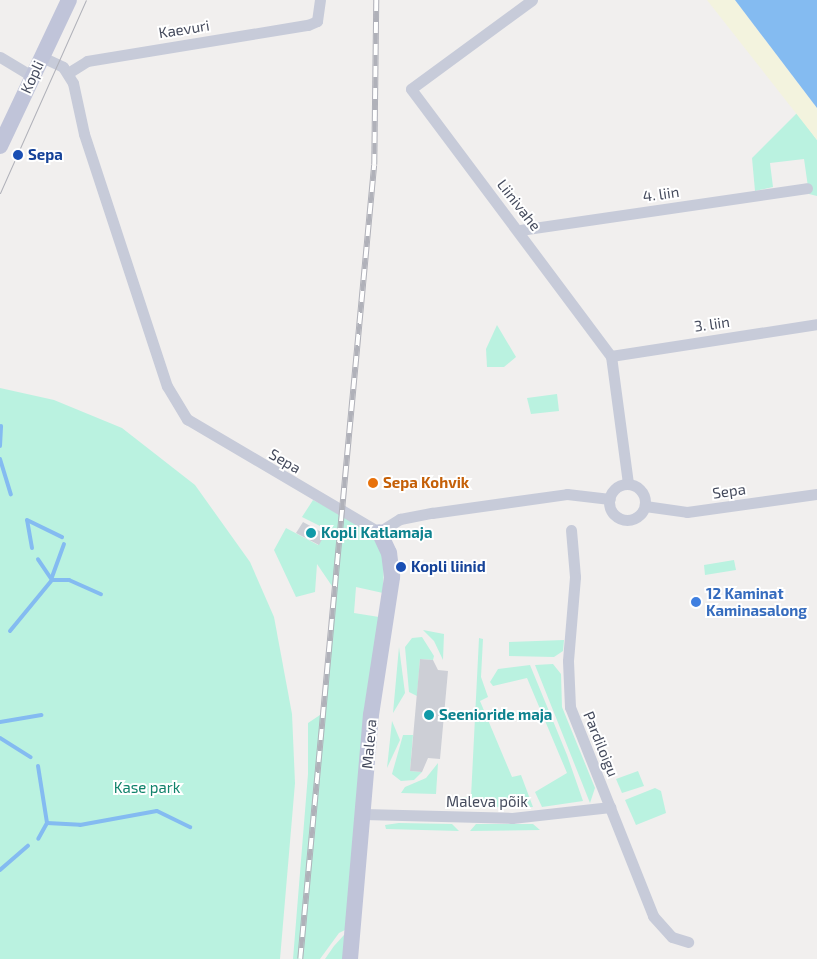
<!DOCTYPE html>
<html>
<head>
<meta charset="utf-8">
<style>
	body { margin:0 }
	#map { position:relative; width:817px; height:959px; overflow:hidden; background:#f1efee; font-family:"Exo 2",sans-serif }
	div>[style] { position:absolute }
	.green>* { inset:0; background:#baf2e0 }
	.sand>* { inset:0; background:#f3f3de }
	.water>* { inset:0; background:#84bbf1 }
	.stream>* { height:4px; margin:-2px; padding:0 2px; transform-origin:2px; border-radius:2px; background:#84bbf1 }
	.building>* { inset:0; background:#cdcfd6 }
	.street>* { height:11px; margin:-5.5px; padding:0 5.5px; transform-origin:5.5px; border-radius:5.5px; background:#c7cbd9 }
	.street>.ring { margin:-5.5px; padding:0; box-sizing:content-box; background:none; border:11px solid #c7cbd9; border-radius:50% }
	.secondary>* { height:16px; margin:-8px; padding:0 8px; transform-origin:8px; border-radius:8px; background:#c0c4d9 }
	.tram>* { height:1px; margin:-0.5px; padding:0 0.5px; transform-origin:0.5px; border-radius:0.5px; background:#b0b1b9 }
	.rail>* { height:5.5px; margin-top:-2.75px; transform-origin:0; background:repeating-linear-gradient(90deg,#fff 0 11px,#b0b1b9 0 22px); box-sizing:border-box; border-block:1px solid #b0b1b9 }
	.dots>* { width:14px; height:14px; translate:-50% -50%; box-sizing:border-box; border:2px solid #fff; border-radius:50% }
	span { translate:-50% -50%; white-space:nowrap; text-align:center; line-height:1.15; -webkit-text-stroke:4px #fff; paint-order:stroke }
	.street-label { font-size:15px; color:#454b5d }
	.transit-label { font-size:15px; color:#164399; font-weight:700 }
	.left { translate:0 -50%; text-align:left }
	.food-label { font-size:15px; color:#c56008; font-weight:700 }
	.culture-label { font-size:15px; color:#0d838f; font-weight:700 }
	.shop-label { font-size:15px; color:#366cbe; font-weight:700 }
	.park-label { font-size:15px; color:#11836b }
</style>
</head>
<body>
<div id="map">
	<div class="green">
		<i style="clip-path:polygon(797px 113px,817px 140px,817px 196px,809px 194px,804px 159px,770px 163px,773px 187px,755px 191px,752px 158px)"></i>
		<i style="clip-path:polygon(497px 325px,516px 357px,504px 367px,487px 367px,486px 349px)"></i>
		<i style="clip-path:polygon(0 388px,54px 400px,122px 428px,195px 485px,250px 562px,274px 617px,292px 714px,295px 783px,280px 959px,0 959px)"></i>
		<i style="clip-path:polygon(557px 394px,559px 411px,531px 414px,527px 398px)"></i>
		<i style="clip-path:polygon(313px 500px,360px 524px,376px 540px,384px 561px,383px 593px,356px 587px,354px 613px,379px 617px,365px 705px,347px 929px,339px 933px,320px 959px,293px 959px,308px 774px,308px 723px,323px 713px,336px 592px,317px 564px,315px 592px,296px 597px,274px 550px,286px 528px,318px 545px,325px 534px,322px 527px,302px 517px)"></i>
		<i style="clip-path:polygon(734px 560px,736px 570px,705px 575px,704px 565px)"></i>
		<i style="clip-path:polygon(423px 630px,444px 634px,443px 660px,434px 641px)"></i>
		<i style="clip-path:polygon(422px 637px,434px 656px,433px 660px,420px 659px,417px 696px,409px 692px,405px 647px,412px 638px)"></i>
		<i style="clip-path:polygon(479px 638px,483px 639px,481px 677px,488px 697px,480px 701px,512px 777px,521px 775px,533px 807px,461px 807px,461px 797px,471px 797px)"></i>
		<i style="clip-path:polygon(564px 640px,563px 651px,554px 657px,509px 656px,509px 642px)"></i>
		<i style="clip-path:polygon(399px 647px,405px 693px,393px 713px)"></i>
		<i style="clip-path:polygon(553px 664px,561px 674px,562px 707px,595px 788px,590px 803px,535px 665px)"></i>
		<i style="clip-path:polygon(530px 665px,567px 755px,583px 801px,542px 807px,535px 792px,567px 773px,527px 678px,493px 686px,490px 682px,498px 669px)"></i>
		<i style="clip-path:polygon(392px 721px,400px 740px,387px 768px)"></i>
		<i style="clip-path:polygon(403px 735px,413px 735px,410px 771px,422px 772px,414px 780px,401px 781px,392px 774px)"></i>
		<i style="clip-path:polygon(438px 763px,436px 794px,401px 793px,405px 787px,426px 778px)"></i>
		<i style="clip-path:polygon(638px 771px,644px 786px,622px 793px,616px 779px)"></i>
		<i style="clip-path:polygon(655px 788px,661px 791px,666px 813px,636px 825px,625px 800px)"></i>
		<i style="clip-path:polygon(399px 823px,452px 824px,459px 831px,386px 829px,385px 825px)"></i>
		<i style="clip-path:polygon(476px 824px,533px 824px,540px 830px,470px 831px)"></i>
		<i style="clip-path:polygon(344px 935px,345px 959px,325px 959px,334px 946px)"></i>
	</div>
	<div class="sand">
		<i style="clip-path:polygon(707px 0,735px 0,817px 108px,817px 140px)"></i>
	</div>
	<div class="water">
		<i style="clip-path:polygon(735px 0,817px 0,817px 108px)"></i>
	</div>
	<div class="stream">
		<i style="left:0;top:446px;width:20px;rotate:-87deg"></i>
		<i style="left:0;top:459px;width:37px;rotate:73deg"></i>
		<i style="left:32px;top:548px;width:28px;rotate:-100deg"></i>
		<i style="left:27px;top:520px;width:39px;rotate:26deg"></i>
		<i style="left:52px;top:577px;width:35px;rotate:-70deg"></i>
		<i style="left:52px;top:580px;width:17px"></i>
		<i style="left:69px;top:580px;width:35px;rotate:24deg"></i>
		<i style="left:10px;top:631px;width:66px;rotate:-50.5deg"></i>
		<i style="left:52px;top:580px;width:25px;rotate:-124deg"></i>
		<i style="left:0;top:722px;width:42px;rotate:-9.7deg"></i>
		<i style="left:0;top:738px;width:36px;rotate:32deg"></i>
		<i style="left:38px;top:766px;width:58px;rotate:81deg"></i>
		<i style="left:47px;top:823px;width:18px;rotate:119deg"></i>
		<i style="left:47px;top:823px;width:33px;rotate:3deg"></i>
		<i style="left:80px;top:825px;width:78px;rotate:-10.3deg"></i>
		<i style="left:157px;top:811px;width:37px;rotate:26deg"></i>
		<i style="left:0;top:870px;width:37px;rotate:-41deg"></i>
	</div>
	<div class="building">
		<i style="clip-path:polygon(303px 522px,325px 534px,319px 545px,296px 533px)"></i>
		<i style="clip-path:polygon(420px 659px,433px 660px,438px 670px,448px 671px,440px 759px,428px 758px,422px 772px,410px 771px)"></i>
	</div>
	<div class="street">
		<i style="left:532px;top:0;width:150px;rotate:143.7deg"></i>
		<i style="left:411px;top:89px;width:334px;rotate:53.2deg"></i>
		<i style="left:611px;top:356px;width:129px;rotate:82.4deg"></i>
		<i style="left:0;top:57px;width:37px;rotate:31deg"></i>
		<i style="left:42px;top:57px;width:23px;rotate:25deg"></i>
		<i style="left:63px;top:67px;width:19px;rotate:58deg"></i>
		<i style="left:73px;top:83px;width:52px;rotate:77.8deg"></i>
		<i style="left:84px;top:134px;width:265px;rotate:71.8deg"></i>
		<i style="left:167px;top:386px;width:39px;rotate:59deg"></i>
		<i style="left:187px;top:419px;width:223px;rotate:30.5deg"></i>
		<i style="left:379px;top:532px;width:25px;rotate:-32deg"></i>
		<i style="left:400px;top:519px;width:33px;rotate:-11deg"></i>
		<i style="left:432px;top:513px;width:136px;rotate:-8deg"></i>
		<i style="left:567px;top:494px;width:43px;rotate:6.6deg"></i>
		<i style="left:68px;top:73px;width:22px;rotate:-32deg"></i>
		<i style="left:87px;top:61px;width:224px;rotate:-9.3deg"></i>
		<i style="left:308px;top:25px;width:10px;rotate:-24deg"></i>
		<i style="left:317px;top:21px;width:21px;rotate:-82deg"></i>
		<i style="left:520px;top:230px;width:290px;rotate:-8.3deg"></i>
		<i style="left:611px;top:356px;width:208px;rotate:-8.8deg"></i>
		<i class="ring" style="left:609px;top:484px;width:25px;height:25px"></i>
		<i style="left:645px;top:506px;width:42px;rotate:8.1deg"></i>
		<i style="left:687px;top:512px;width:131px;rotate:-7.9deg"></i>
		<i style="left:571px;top:530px;width:47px;rotate:85.1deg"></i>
		<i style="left:575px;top:577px;width:84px;rotate:94.8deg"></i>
		<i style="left:568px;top:661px;width:46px;rotate:87.5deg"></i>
		<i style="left:570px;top:707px;width:225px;rotate:68.3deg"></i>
		<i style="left:653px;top:916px;width:28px;rotate:48deg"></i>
		<i style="left:672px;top:937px;width:17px;rotate:17deg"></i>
		<i style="left:363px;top:814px;width:149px;rotate:1.5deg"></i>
		<i style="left:512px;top:818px;width:99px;rotate:-6.4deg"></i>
	</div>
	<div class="secondary">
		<i style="left:0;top:146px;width:161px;rotate:-64.7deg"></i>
		<i style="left:350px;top:959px;width:245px;rotate:-85.1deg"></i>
		<i style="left:371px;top:715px;width:140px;rotate:-81.3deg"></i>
		<i style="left:392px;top:577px;width:24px;rotate:-97deg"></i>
		<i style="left:389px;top:553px;width:23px;rotate:-115deg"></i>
	</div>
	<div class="tram">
		<i style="left:0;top:193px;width:211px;rotate:-66deg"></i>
	</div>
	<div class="rail">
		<i style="left:300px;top:959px;width:797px;rotate:-84.68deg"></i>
		<i style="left:374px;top:165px;width:165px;rotate:-89.3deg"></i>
	</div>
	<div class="dots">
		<i style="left:18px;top:155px;background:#1a4fb4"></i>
		<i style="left:373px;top:483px;background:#e8710a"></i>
		<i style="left:311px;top:533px;background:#0f9aa8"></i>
		<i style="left:401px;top:567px;background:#1a4fb4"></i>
		<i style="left:696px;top:602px;background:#3f7fe0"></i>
		<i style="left:429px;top:715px;background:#0f9aa8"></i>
	</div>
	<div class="street-label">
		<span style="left:184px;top:29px;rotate:-9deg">Kaevuri</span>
		<span style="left:32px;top:77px;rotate:-65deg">Kopli</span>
		<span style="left:661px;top:194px;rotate:-8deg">4. liin</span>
		<span style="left:519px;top:205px;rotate:52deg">Liinivahe</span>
		<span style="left:712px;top:324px;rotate:-8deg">3. liin</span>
		<span style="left:285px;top:461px;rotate:30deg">Sepa</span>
		<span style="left:729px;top:491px;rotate:-8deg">Sepa</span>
		<span style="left:369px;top:744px;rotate:-85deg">Maleva</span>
		<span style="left:601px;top:744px;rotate:68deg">Pardiloigu</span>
		<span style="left:487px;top:802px">Maleva põik</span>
	</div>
	<div class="transit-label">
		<span class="left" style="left:28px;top:155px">Sepa</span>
		<span class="left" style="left:411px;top:567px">Kopli liinid</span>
	</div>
	<div class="food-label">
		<span class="left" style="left:383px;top:483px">Sepa Kohvik</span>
	</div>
	<div class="culture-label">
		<span class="left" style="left:321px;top:533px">Kopli Katlamaja</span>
		<span class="left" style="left:439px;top:715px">Seenioride maja</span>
	</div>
	<div class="shop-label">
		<span class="left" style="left:706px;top:602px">12 Kaminat<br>Kaminasalong</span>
	</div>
	<div class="park-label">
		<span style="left:147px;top:788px">Kase park</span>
	</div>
</div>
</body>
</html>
